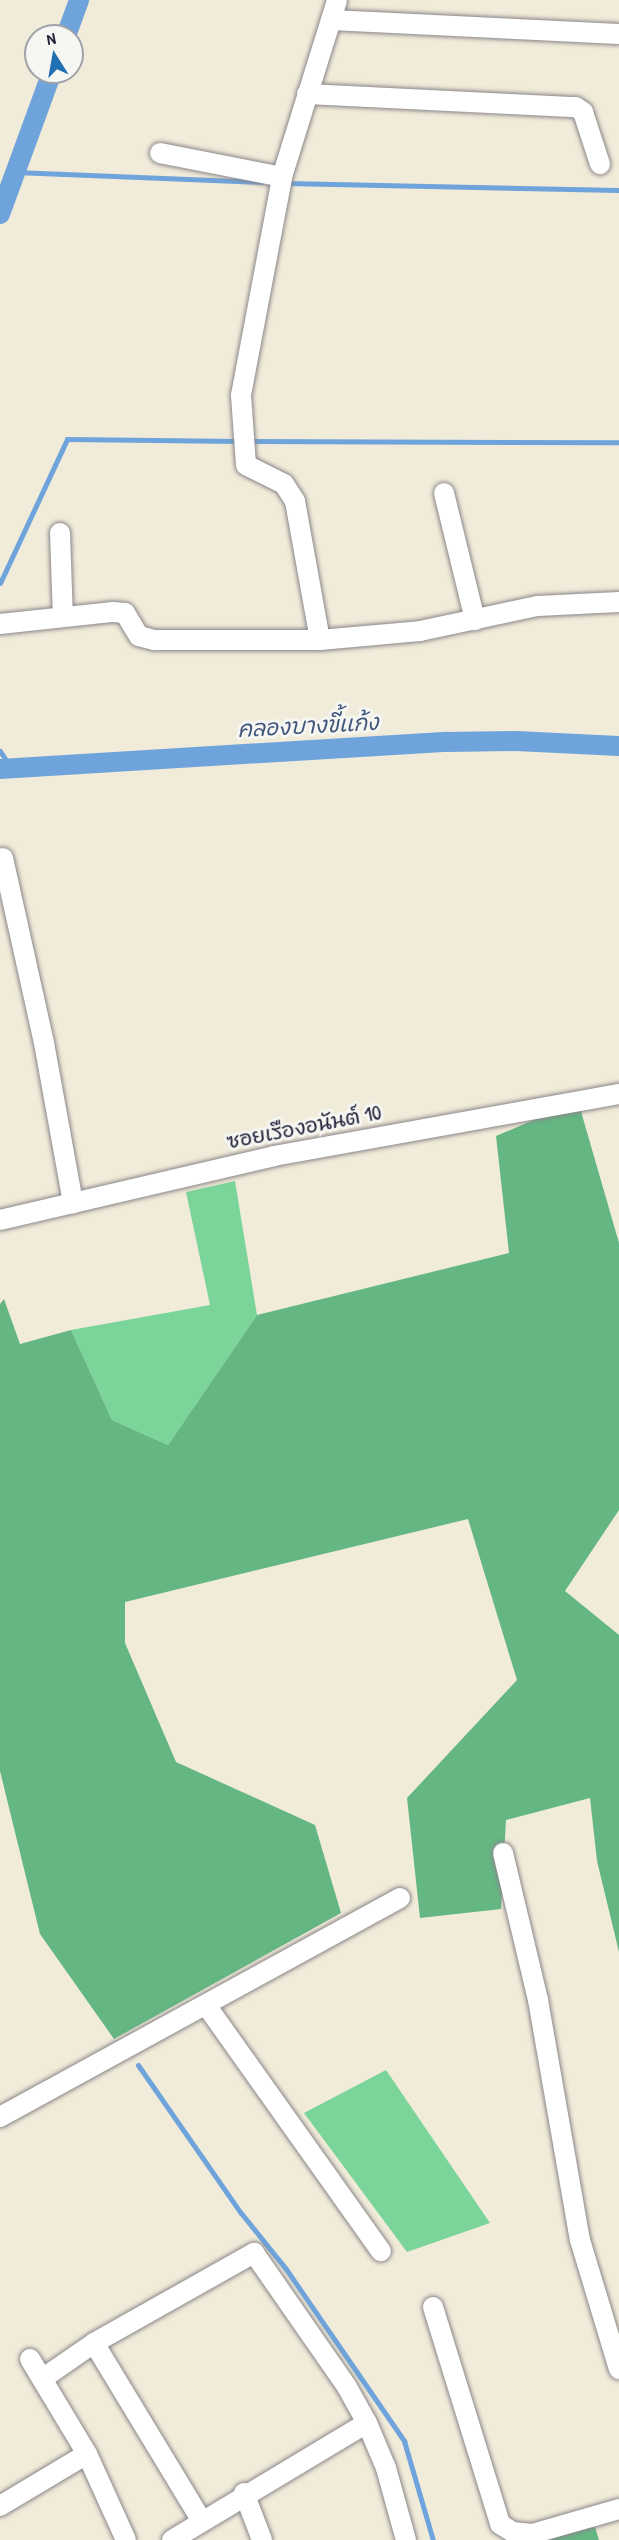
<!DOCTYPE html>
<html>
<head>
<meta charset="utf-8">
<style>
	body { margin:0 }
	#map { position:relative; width:619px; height:2540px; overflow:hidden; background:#f1ebd9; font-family:"Patrick Hand","Playpen Sans Thai",sans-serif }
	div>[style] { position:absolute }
	.green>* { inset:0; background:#7bd59b }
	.forest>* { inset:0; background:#64b683 }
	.stream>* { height:5px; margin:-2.5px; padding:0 2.5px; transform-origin:2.5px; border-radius:2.5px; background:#6ea4db }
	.canal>* { height:20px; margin:-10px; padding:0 10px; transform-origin:10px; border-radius:10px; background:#6ea4db }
	.roads { filter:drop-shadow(0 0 2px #8a868a) drop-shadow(0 0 2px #8a868a) }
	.minor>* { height:20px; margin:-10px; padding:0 10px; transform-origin:10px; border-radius:10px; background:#fff }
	span { translate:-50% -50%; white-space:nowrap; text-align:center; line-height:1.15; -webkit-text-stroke:6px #f6f6f2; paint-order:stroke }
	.street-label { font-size:21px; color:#22223b }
	.water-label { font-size:22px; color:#40567b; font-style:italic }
	.north { position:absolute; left:24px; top:24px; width:60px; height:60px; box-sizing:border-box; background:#f6f6f2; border:2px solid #a1a1a9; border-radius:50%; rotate:349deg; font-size:16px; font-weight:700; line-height:24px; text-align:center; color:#22223b }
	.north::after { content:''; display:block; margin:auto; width:21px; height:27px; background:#1f6fb2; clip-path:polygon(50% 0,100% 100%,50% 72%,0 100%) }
</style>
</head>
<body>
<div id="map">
	<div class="green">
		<i style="clip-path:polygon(235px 1181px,257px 1315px,168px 1445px,112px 1420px,71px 1330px,210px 1305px,186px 1192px)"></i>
		<i style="clip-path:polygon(386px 2070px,490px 2223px,407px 2252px,304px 2113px)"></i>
	</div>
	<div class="forest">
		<i style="clip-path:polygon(578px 1101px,619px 1243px,619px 1510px,565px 1591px,619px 1635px,619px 1952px,597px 1861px,590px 1798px,506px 1820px,501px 1909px,420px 1918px,407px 1798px,517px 1680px,468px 1519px,125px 1602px,125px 1643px,176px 1762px,315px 1825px,341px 1913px,114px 2039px,40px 1934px,0 1771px,0 1304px,4px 1299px,20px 1344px,71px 1330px,112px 1420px,168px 1445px,257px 1315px,509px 1253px,496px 1136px)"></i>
		<i style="clip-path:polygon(595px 2527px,599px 2540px,502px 2540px)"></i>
	</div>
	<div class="stream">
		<i style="left:15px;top:172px;width:247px;rotate:2.3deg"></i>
		<i style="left:286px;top:183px;width:333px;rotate:1.2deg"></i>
		<i style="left:249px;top:441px;width:370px;rotate:0.2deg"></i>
		<i style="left:0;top:583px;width:159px;rotate:-65deg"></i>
		<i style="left:67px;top:439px;width:173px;rotate:0.7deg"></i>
		<i style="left:0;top:751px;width:20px;rotate:57deg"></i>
		<i style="left:138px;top:2065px;width:180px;rotate:55.2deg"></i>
		<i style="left:241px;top:2213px;width:72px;rotate:51.2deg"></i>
		<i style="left:286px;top:2269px;width:209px;rotate:55.5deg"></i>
		<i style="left:404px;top:2441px;width:103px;rotate:73.7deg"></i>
	</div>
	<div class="canal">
		<i style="left:66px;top:36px;width:38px;rotate:-70deg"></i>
		<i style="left:0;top:214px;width:151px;rotate:-69.9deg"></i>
		<i style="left:0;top:769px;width:448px;rotate:-3.5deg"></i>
		<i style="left:447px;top:742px;width:69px;rotate:-0.8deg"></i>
		<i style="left:516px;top:741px;width:103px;rotate:2.8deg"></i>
	</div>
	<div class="roads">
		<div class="minor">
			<i style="left:331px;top:20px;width:288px;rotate:2.8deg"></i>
			<i style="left:307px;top:94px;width:269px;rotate:2.8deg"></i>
			<i style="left:576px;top:107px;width:9px;rotate:36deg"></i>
			<i style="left:583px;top:112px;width:55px;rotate:71.9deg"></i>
			<i style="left:160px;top:153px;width:124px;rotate:11.1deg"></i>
			<i style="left:444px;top:493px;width:131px;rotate:76.3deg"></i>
			<i style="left:60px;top:533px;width:84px;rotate:88deg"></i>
			<i style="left:0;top:624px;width:114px;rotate:-6.1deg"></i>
			<i style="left:113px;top:612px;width:12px;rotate:5deg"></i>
			<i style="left:125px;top:613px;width:27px;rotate:59deg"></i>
			<i style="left:139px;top:636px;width:16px;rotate:15deg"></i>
			<i style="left:154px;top:640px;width:166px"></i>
			<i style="left:320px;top:640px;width:100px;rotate:-5.1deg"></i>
			<i style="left:420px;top:631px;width:121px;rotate:-12deg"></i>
			<i style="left:538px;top:606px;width:81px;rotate:-2.8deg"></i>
			<i style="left:320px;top:640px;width:141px;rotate:-100.2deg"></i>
			<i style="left:295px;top:501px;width:20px;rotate:-123deg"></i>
			<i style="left:284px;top:484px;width:42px;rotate:-153.4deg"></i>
			<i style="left:246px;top:465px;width:70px;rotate:-94.1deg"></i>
			<i style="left:241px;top:395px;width:222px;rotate:-79.3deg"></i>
			<i style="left:282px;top:177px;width:185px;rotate:-72.7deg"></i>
			<i style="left:3px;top:858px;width:189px;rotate:77.5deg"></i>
			<i style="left:44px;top:1043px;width:163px;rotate:79.7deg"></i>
			<i style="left:0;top:1220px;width:281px;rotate:-13.1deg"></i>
			<i style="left:274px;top:1156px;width:351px;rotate:-10.2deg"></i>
			<i style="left:503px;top:1853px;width:151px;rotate:76.6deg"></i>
			<i style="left:538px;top:2000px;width:244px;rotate:80.1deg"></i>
			<i style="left:580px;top:2240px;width:135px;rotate:73.2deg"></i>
			<i style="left:206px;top:2005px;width:302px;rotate:54.6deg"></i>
			<i style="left:0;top:2117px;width:456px;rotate:-28.7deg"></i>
			<i style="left:433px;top:2307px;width:227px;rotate:72.8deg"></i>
			<i style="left:500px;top:2524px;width:15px;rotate:32deg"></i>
			<i style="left:513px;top:2532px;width:19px;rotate:6deg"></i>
			<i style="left:532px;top:2534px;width:91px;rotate:-16deg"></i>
			<i style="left:94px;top:2343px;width:208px;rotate:58.8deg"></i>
			<i style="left:30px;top:2359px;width:111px;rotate:59deg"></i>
			<i style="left:87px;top:2454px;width:94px;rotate:65.6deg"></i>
			<i style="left:42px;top:2379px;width:63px;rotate:-34.7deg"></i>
			<i style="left:94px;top:2343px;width:184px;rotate:-29.4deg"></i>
			<i style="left:254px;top:2253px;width:163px;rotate:55.2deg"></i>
			<i style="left:347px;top:2387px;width:41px;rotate:60.9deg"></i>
			<i style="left:367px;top:2423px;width:49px;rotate:67.1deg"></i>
			<i style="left:386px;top:2468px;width:75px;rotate:74.5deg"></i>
			<i style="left:244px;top:2493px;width:50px;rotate:69deg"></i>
			<i style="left:0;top:2506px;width:101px;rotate:-30.9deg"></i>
			<i style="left:172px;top:2540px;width:227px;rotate:-31deg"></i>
		</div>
	</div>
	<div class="street-label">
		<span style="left:304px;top:1127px;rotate:-11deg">ซอยเรืองอนันต์ 10</span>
	</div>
	<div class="water-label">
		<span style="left:308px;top:726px;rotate:-3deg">คลองบางขี้แก้ง</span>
	</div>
	<div class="north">N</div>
</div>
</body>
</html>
